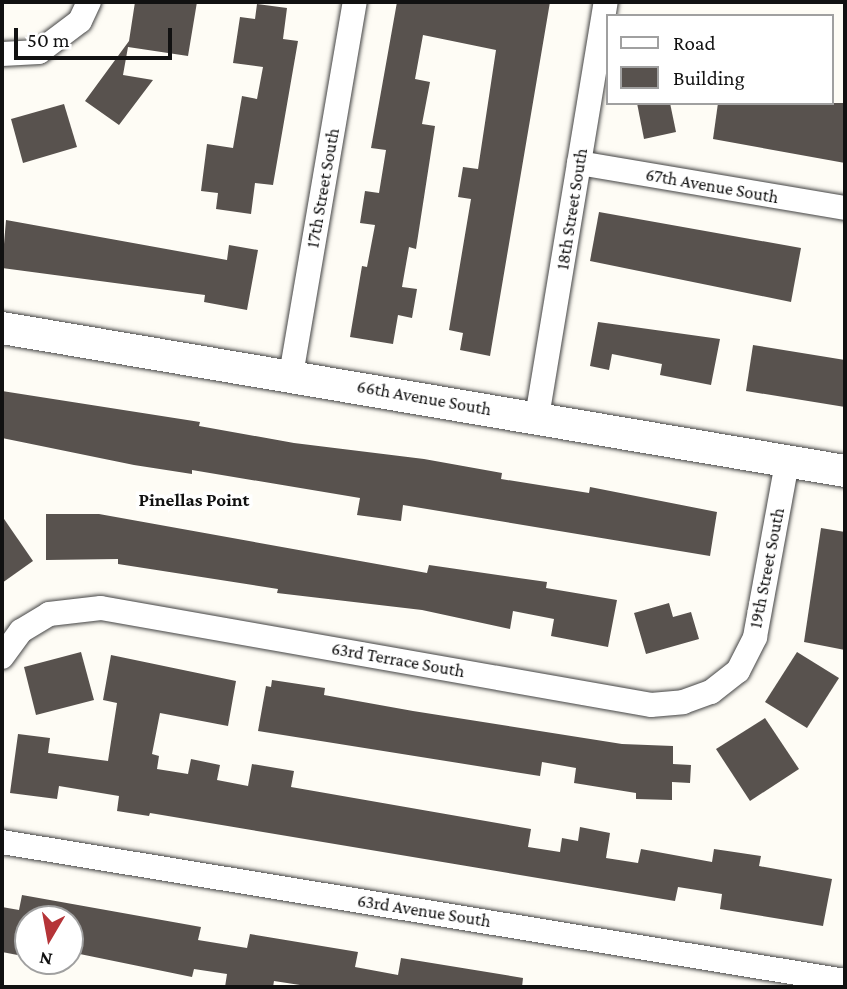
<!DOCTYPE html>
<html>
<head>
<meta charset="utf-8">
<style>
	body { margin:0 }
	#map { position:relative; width:847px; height:989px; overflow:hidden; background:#fefcf5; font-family:"Crimson Pro",serif }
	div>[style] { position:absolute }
	.building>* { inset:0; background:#58524e }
	.roads { filter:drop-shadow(0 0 2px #444) drop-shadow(0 0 2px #444) }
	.minor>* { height:24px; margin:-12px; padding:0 12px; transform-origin:12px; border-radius:12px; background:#fff }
	.tertiary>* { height:32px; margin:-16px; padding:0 16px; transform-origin:16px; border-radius:16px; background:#fff }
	span { translate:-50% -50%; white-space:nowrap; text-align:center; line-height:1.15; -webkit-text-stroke:7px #fff; paint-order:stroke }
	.street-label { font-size:18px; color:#111 }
	.neighbourhood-label { font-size:19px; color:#111; font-weight:700 }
	.frame { position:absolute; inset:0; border:4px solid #111; pointer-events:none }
	.legend { position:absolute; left:606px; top:14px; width:228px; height:91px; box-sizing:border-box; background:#fff; border:2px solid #a0a0a0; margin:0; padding:9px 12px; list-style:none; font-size:21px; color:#111 }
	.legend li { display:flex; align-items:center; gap:14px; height:35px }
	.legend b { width:35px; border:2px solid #a0a0a0 }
	.north { position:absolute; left:14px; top:905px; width:70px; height:70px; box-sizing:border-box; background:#fff; border:2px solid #a0a0a0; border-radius:50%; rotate:190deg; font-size:19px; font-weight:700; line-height:28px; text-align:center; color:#111 }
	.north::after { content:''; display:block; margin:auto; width:24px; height:32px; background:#b53438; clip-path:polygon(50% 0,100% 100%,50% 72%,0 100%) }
	.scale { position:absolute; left:14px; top:28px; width:158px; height:32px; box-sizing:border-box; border:4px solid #111; border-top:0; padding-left:9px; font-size:21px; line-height:24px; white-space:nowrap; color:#111; -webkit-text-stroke:5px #fff; paint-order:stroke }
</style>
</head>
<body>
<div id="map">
	<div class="building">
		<i style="clip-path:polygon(135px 2px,197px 2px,188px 56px,128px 47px,123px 75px,153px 80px,119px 125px,85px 101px,129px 41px)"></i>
		<i style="clip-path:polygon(397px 2px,550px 2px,490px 356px,460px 350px,463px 333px,449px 330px,471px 199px,458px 197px,463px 167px,478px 169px,496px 50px,423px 35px,415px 79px,430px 82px,422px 124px,435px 126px,416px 249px,409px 247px,402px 287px,417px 289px,412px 318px,398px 315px,393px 344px,350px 337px,362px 266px,367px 267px,375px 225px,360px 223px,365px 191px,379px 193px,386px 150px,371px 148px)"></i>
		<i style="clip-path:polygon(257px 4px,287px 8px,283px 39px,298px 41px,273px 185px,255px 183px,251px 214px,216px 209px,218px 193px,201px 191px,207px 144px,233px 148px,242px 96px,257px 99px,263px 67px,233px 63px,240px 17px,255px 19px)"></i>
		<i style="clip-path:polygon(637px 103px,670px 103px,676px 132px,644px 139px)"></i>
		<i style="clip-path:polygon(718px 103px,845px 103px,845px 163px,713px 139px)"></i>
		<i style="clip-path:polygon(64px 104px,77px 147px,23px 163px,11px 119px)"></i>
		<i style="clip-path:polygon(599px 212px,801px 248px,791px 302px,590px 261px)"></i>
		<i style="clip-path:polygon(6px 220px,227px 260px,229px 245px,258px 250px,247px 310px,204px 302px,205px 295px,2px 268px)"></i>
		<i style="clip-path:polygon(598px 322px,720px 339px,711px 385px,660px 375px,662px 364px,612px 354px,609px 370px,590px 366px)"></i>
		<i style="clip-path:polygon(753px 345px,845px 360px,845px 407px,746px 391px)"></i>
		<i style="clip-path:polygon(2px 391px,200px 422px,199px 426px,294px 443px,424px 459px,502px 473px,501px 479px,589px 493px,590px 487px,717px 512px,710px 556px,403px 505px,401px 521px,357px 515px,360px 498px,192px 470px,192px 474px,134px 465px,2px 438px)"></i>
		<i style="clip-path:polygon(46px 514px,99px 514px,427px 573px,429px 565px,547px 582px,546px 588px,617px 600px,608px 647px,551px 636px,554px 619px,513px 611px,510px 629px,422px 610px,277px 593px,278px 589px,118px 564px,118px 559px,46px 560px)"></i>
		<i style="clip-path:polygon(2px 516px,33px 561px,2px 583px)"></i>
		<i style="clip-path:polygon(821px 528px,845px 532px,845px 650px,804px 642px)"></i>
		<i style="clip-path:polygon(669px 603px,673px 617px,691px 612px,699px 639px,646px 654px,634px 613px)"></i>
		<i style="clip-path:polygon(81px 652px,94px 700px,36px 715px,24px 667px)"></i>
		<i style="clip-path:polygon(797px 652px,839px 678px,807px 728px,765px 702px)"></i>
		<i style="clip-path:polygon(111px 655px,236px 681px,228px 726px,160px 713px,152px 754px,159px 756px,157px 769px,188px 774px,191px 759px,220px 765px,217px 780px,248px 786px,252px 764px,294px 771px,291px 787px,531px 829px,528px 847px,560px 852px,562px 838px,578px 841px,580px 827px,610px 833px,606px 858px,638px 863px,641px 849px,712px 862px,714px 849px,761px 856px,759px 866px,832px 879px,823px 926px,720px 909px,722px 894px,678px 887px,675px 901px,150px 813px,149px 816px,117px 811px,119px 796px,59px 786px,57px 799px,10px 793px,18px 734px,50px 738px,48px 753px,108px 761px,117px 703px,103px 700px)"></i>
		<i style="clip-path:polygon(272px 680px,325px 688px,324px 695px,413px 711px,622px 744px,673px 746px,673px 764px,691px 765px,690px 783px,672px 782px,672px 800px,636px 799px,636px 793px,574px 783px,576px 768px,542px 762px,540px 776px,258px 731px,266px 686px,271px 687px)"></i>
		<i style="clip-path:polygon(765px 718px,799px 769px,750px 801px,716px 749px)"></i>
		<i style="clip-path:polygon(22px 895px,201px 927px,198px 940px,247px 948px,250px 934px,358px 952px,355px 967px,398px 975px,401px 958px,523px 978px,522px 987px,313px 987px,274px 981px,273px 987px,225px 987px,227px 974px,194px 969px,192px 977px,70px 952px,70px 919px,28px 919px,28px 957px,2px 952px,2px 907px,19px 910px)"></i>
	</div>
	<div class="roads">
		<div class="minor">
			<i style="left:2px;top:54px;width:37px;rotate:-3deg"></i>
			<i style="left:39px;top:52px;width:51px;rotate:-37.1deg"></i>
			<i style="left:80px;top:21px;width:21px;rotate:-65deg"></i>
			<i style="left:579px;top:163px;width:270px;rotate:9.6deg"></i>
			<i style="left:291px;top:375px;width:378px;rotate:-80.3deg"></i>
			<i style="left:537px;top:417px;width:421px;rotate:-80.6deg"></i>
			<i style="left:2px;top:657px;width:32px;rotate:-54deg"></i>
			<i style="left:21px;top:631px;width:33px;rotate:-31deg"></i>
			<i style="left:49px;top:614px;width:52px;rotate:-6.6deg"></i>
			<i style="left:101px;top:608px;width:558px;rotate:10deg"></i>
			<i style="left:651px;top:705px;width:32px;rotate:-5deg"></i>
			<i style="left:683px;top:702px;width:30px;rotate:-20deg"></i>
			<i style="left:711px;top:692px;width:34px;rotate:-38deg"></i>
			<i style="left:738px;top:671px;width:38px;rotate:-63deg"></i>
			<i style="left:755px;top:637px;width:178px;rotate:-79.6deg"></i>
			<i style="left:2px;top:842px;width:854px;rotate:9.36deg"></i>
		</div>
		<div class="tertiary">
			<i style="left:2px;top:328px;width:855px;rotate:9.63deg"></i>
		</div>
	</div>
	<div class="street-label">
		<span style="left:712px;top:186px;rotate:10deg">67th Avenue South</span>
		<span style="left:323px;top:188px;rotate:-80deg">17th Street South</span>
		<span style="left:572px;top:209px;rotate:-81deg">18th Street South</span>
		<span style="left:424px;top:398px;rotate:10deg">66th Avenue South</span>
		<span style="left:767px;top:568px;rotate:-79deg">19th Street South</span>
		<span style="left:398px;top:660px;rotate:10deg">63rd Terrace South</span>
		<span style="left:424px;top:911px;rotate:9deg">63rd Avenue South</span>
	</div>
	<div class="neighbourhood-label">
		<span style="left:194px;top:500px">Pinellas Point</span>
	</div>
	<div class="frame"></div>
	<ul class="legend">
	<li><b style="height:9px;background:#fff"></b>Road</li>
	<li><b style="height:19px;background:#58524e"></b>Building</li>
	</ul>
	<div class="north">N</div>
	<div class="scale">50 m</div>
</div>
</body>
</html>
